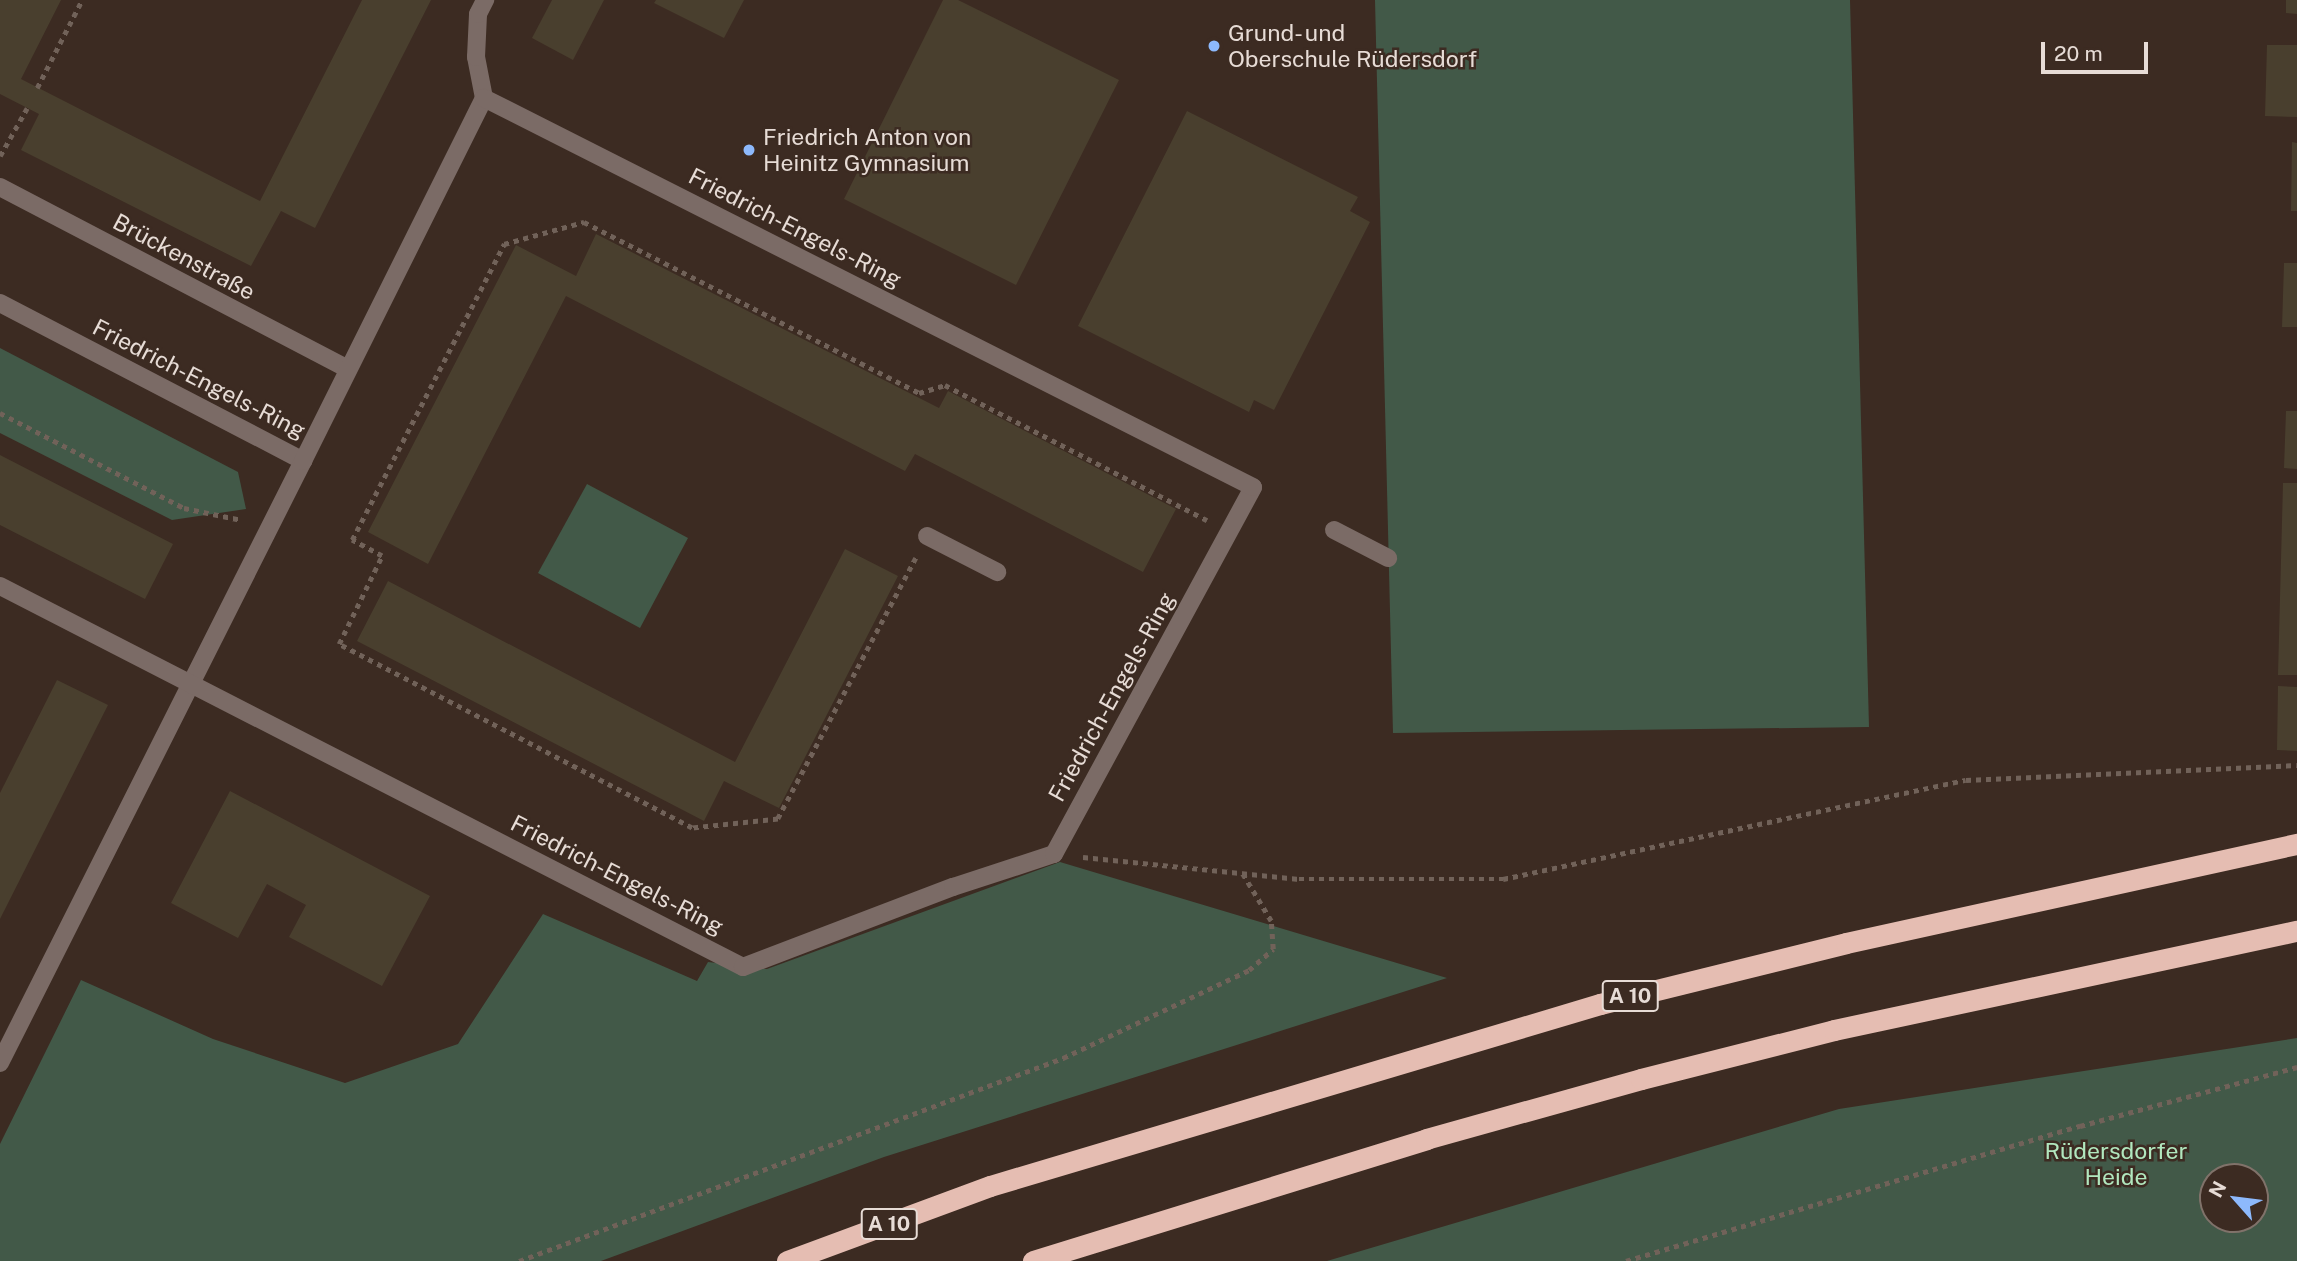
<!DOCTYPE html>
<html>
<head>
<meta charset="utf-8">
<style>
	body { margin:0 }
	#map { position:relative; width:2297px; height:1261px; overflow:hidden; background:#3c2b22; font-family:"Public Sans",sans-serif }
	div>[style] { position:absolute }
	.green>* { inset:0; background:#425948 }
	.building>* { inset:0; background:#493f2e }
	.path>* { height:4.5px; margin-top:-2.25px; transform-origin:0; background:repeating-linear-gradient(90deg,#716259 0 5px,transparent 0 10px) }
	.minor>* { height:18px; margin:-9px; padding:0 9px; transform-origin:9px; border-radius:9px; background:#7b6b66 }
	.highway>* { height:21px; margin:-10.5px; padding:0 10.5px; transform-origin:10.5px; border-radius:10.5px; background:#e5bdb2 }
	.dots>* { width:19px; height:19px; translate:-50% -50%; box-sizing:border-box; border:4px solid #3c2b22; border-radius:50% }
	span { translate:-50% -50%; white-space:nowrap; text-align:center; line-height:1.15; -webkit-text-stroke:5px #3c2b22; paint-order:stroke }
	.shield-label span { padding:2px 5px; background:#3c2b22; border:2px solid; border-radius:5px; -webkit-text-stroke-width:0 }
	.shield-label { font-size:21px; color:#e7dcd6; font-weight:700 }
	.poi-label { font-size:23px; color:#e7dcd6 }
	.left { translate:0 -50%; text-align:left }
	.street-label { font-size:23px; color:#e7dcd6 }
	.park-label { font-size:23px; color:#b1e7be }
	.north { position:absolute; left:2199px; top:1163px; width:70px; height:70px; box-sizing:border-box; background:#3c2b22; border:2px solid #80726a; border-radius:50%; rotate:298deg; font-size:19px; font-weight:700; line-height:28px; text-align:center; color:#e7dcd6 }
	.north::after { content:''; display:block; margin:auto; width:24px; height:32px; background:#8db9fc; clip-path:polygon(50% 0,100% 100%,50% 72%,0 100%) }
	.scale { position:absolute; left:2041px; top:42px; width:107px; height:32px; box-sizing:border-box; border:4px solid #e7dcd6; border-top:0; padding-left:9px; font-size:21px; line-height:24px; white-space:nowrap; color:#e7dcd6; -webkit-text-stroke:5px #3c2b22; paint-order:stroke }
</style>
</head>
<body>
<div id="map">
	<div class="green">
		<i style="clip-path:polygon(1375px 0,1850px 0,1869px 727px,1393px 733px)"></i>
		<i style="clip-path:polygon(0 348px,238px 472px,246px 509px,172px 520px,0 433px)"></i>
		<i style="clip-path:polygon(587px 484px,688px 538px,640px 628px,538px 573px)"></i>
		<i style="clip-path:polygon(1060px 862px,1447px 978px,884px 1157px,601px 1261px,0 1261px,0 1144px,81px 980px,213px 1039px,345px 1083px,458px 1044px,543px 914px,697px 981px,708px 962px,767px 969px)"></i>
		<i style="clip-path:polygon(evenodd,2297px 1038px,2297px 1261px,1327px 1261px,1839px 1109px,2297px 1038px,2213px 1177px,2255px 1177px,2255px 1219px,2213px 1219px,2213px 1177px)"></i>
	</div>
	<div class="building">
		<i style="clip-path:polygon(0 0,61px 0,21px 79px,260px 201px,362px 0,431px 0,315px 228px,281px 211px,251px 266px,21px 150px,39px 114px,0 94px)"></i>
		<i style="clip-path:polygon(552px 0,604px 0,573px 60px,532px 38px)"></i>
		<i style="clip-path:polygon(656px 0,744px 0,724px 38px,654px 3px)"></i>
		<i style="clip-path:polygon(943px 0,958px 0,1119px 80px,1016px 285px,844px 199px)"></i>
		<i style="clip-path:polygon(2286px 0,2297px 0,2297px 14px,2286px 13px)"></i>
		<i style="clip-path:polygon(2267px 45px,2297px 45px,2297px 117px,2265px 116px)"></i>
		<i style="clip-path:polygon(1187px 111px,1358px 197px,1350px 211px,1370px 222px,1274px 410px,1254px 400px,1249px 412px,1078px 326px)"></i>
		<i style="clip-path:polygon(2292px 142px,2297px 143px,2297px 211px,2291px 211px)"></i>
		<i style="clip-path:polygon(596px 234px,939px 408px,948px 391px,1176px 509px,1143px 572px,915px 454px,905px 471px,566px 296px,428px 564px,368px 532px,516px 245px,576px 276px)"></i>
		<i style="clip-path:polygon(2284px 263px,2297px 263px,2297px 327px,2282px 327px)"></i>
		<i style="clip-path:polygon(2286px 411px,2297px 411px,2297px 469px,2284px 468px)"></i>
		<i style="clip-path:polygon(0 455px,173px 544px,145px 599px,0 525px)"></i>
		<i style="clip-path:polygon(2283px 483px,2297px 483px,2297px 675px,2278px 675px)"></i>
		<i style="clip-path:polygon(845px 549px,898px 576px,779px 808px,724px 781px,704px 821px,357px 641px,388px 581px,735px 762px)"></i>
		<i style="clip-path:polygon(57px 680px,108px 705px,0 919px,0 793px)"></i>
		<i style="clip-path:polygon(2278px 686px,2297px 687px,2297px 751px,2277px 750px)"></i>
		<i style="clip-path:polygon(230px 791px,430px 896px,382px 986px,289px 937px,306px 905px,267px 884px,238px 938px,171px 903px)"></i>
	</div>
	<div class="path">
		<i style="left:37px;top:88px;width:99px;rotate:-62.9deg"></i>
		<i style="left:0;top:156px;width:55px;rotate:-60.6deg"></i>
		<i style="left:0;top:413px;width:207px;rotate:27.3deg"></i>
		<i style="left:184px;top:508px;width:59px;rotate:11.7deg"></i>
		<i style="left:916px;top:558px;width:295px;rotate:117.9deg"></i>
		<i style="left:778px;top:819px;width:86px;rotate:174deg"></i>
		<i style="left:692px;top:828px;width:398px;rotate:-152.5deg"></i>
		<i style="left:339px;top:644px;width:98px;rotate:-64deg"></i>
		<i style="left:382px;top:556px;width:34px;rotate:-152deg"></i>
		<i style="left:352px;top:540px;width:333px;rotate:-62.8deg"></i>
		<i style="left:504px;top:244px;width:83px;rotate:-15.4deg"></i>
		<i style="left:584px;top:222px;width:376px;rotate:27deg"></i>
		<i style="left:919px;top:393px;width:27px;rotate:-17deg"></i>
		<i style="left:945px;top:385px;width:295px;rotate:27.3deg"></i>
		<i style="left:1083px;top:857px;width:217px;rotate:5.8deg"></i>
		<i style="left:1299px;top:879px;width:204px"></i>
		<i style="left:1503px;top:879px;width:473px;rotate:-12.1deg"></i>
		<i style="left:1966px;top:780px;width:331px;rotate:-2.6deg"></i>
		<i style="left:519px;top:1261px;width:581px;rotate:-20.46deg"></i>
		<i style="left:1063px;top:1058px;width:206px;rotate:-25.3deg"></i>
		<i style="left:1249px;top:970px;width:32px;rotate:-41deg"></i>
		<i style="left:1273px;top:949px;width:28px;rotate:-94deg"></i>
		<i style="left:1271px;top:921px;width:56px;rotate:-121.1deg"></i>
		<i style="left:1626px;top:1261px;width:474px;rotate:-16.6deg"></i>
		<i style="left:2080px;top:1126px;width:225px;rotate:-15.2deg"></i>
	</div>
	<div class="minor">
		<i style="left:484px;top:98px;width:42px;rotate:-101deg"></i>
		<i style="left:476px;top:57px;width:43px;rotate:-87.3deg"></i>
		<i style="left:478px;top:14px;width:16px;rotate:-63deg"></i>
		<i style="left:0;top:187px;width:390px;rotate:27.6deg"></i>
		<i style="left:0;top:303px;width:342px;rotate:27.5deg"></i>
		<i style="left:303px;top:461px;width:674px;rotate:116.72deg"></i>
		<i style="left:303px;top:461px;width:406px;rotate:-63.5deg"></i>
		<i style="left:1334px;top:530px;width:61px;rotate:27.4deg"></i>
		<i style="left:927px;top:536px;width:79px;rotate:27.2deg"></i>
		<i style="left:0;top:586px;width:835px;rotate:27.15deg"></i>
		<i style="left:743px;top:967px;width:225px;rotate:-20.9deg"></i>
		<i style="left:953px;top:887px;width:106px;rotate:-18.1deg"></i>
		<i style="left:1054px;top:854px;width:417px;rotate:-61.5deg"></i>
		<i style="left:1253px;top:487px;width:862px;rotate:-153.17deg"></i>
	</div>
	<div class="highway">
		<i style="left:787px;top:1261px;width:216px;rotate:-20.3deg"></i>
		<i style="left:990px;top:1186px;width:637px;rotate:-16.61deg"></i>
		<i style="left:1600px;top:1004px;width:253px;rotate:-13.9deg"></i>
		<i style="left:1846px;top:943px;width:462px;rotate:-12.4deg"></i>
		<i style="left:1033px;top:1261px;width:412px;rotate:-17.2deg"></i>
		<i style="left:1426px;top:1139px;width:223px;rotate:-15.6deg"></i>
		<i style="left:1641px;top:1079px;width:199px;rotate:-14.2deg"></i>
		<i style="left:1834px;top:1030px;width:473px;rotate:-12.1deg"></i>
	</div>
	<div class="dots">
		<i style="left:1214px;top:46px;background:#8db9fc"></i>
		<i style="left:749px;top:150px;background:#8db9fc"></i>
	</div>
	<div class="shield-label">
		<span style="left:1630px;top:996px">A 10</span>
		<span style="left:889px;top:1224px">A 10</span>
	</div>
	<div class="poi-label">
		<span class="left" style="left:1228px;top:46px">Grund- und<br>Oberschule Rüdersdorf</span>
		<span class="left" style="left:763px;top:150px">Friedrich Anton von<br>Heinitz Gymnasium</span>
	</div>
	<div class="street-label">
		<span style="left:795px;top:228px;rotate:27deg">Friedrich-Engels-Ring</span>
		<span style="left:184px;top:257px;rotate:28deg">Brückenstraße</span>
		<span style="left:199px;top:379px;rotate:27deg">Friedrich-Engels-Ring</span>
		<span style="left:1112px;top:697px;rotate:-61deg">Friedrich-Engels-Ring</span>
		<span style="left:617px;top:875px;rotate:27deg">Friedrich-Engels-Ring</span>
	</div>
	<div class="park-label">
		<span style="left:2116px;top:1164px">Rüdersdorfer<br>Heide</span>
	</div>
	<div class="north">N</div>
	<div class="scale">20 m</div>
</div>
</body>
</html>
